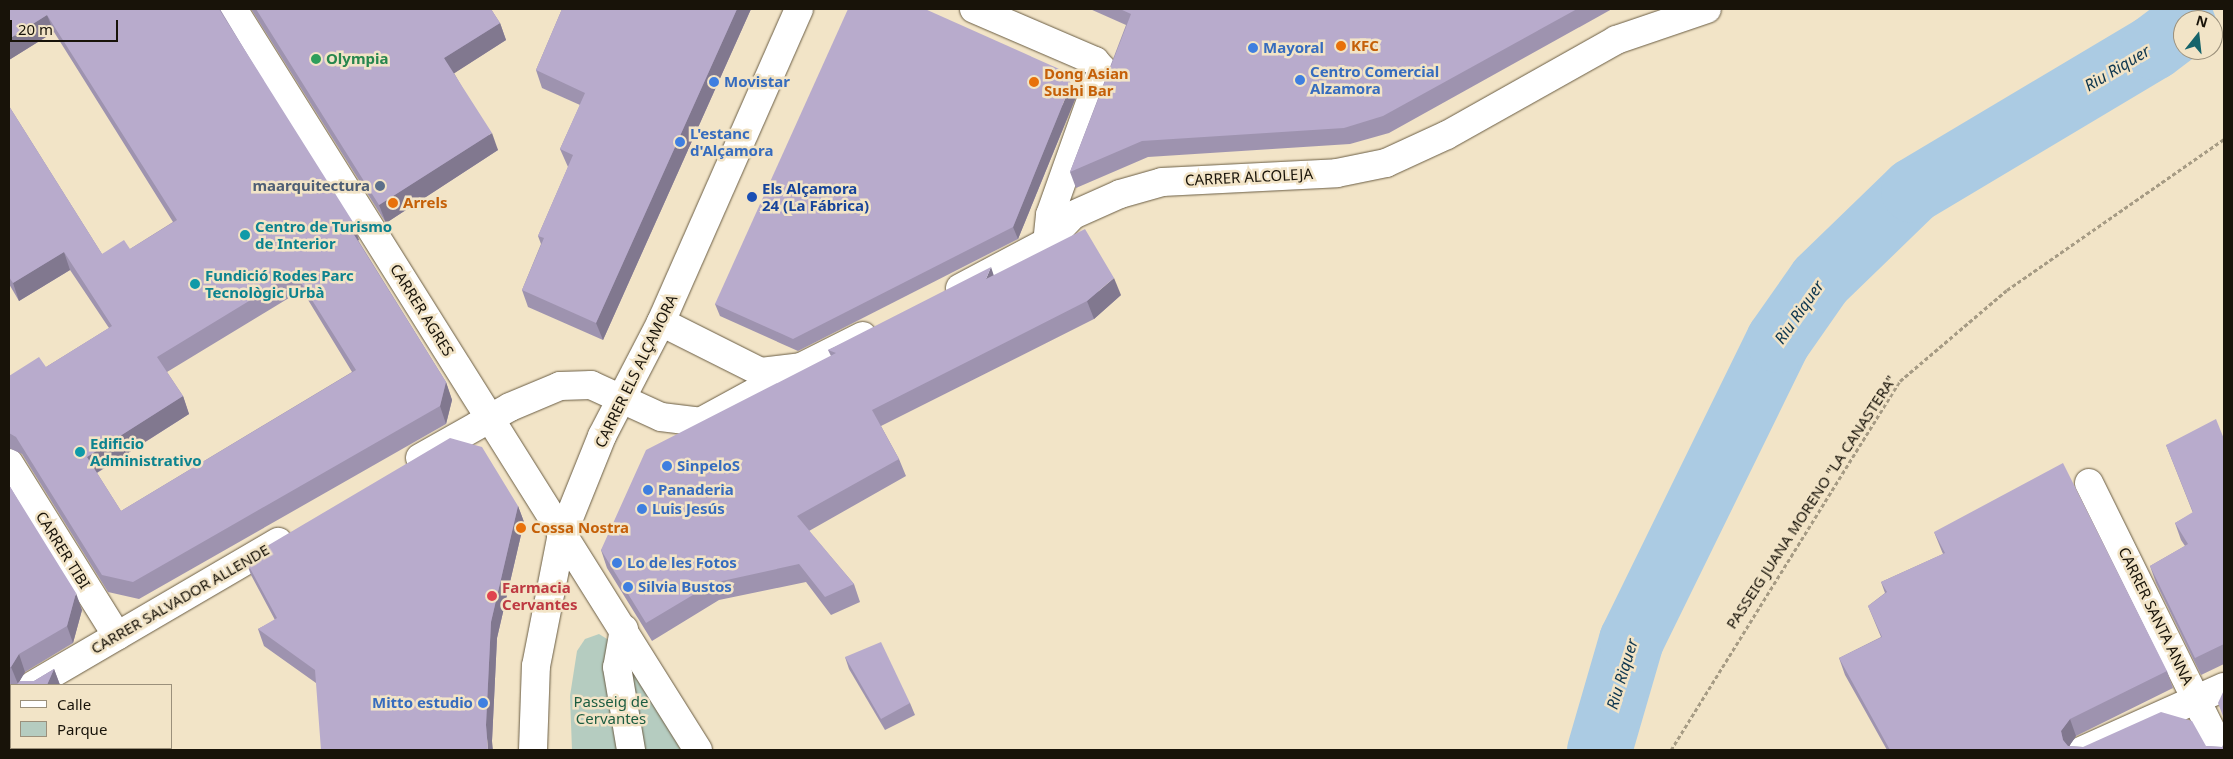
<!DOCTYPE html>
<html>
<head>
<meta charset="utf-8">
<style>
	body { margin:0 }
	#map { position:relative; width:2233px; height:759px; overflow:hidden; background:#f2e4c7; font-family:"Noto Sans",sans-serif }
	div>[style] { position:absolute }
	.green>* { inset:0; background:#b5ccc0 }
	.river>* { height:65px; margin:-32.5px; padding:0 32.5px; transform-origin:32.5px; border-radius:32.5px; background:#abcbe3 }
	.path>* { height:3px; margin-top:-1.5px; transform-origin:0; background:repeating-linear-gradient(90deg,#a69b84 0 4px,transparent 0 6.5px) }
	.roads { filter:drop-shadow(0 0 1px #6a5d44) drop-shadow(0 0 1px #6a5d44) }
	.pedestrian>* { height:28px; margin:-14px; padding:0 14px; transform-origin:14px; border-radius:14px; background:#fff }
	.minor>* { height:28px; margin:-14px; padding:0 14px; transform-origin:14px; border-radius:14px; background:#fff }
	.primary>* { height:28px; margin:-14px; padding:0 14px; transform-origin:14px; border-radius:14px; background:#fff }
	.wall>* { inset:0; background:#9e93af }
	.shaded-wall>* { inset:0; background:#81788f }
	.building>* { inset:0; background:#b8abcc }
	.dots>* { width:14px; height:14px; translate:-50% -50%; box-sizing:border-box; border:2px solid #f2e4c7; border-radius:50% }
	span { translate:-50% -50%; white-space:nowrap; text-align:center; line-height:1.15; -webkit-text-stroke:5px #f2e4c7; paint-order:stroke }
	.food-label { font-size:15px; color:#c56008; font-weight:700 }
	.left { translate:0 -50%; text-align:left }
	.shop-label { font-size:15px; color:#366cbe; font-weight:700 }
	.right { translate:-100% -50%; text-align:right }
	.leisure-label { font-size:15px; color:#27864d; font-weight:700 }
	.street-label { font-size:15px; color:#181309 }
	.service-label { font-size:15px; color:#4e5e75; font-weight:700 }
	.transit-label { font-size:15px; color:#164399; font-weight:700 }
	.culture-label { font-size:15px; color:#0d838f; font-weight:700 }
	.health-label { font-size:15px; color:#be3a42; font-weight:700 }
	.park-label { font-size:15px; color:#1c5c41 }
	.water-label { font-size:16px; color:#0c354e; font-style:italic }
	.frame { position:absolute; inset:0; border:10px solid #181309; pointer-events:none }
	.legend { position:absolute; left:10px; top:684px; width:162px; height:65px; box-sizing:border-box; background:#f2e4c7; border:1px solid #9b907b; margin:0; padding:6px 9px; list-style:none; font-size:15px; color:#181309 }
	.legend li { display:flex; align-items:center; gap:10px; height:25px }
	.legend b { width:25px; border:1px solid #9b907b }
	.north { position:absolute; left:2173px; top:10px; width:50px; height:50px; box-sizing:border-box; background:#f2e4c7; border:1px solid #9b907b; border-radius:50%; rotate:16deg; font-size:14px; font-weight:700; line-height:20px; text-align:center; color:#181309 }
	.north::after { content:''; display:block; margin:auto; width:18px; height:22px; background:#15646b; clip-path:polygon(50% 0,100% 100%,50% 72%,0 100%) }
	.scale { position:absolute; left:10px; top:20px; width:108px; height:22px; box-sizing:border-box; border:2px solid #181309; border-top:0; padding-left:6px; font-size:15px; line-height:18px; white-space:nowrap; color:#181309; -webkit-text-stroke:4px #f2e4c7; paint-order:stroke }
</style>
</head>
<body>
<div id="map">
	<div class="green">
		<i style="clip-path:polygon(599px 634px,615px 644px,681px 750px,572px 750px,570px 696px,577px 651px,585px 639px)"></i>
	</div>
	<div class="river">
		<i style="left:1599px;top:750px;width:115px;rotate:-73.8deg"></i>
		<i style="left:1631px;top:640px;width:334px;rotate:-63.9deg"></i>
		<i style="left:1778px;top:340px;width:73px;rotate:-55deg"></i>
		<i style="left:1820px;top:280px;width:129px;rotate:-44.1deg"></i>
		<i style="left:1913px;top:190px;width:279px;rotate:-30.8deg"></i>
		<i style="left:2153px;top:47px;width:38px;rotate:-37deg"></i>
	</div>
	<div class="path">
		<i style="left:1671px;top:750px;width:434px;rotate:-58.2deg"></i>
		<i style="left:1900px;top:381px;width:140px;rotate:-40.4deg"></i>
		<i style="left:2007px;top:290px;width:264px;rotate:-34.8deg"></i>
	</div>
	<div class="roads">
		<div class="pedestrian">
			<i style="left:974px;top:9px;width:132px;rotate:23.3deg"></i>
			<i style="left:1095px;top:61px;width:11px;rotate:49deg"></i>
			<i style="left:1102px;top:69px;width:155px;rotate:109.6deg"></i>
			<i style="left:1050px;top:215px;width:27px;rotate:96deg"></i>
			<i style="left:624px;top:629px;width:39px;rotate:100deg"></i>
			<i style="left:617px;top:667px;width:84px;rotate:80.4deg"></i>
		</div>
		<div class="minor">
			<i style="left:233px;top:9px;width:875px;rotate:57.89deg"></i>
			<i style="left:960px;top:288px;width:98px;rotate:-27.9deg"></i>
			<i style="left:1047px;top:242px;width:37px;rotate:-46deg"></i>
			<i style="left:1073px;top:215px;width:51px;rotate:-24.1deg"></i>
			<i style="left:1120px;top:194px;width:44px;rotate:-15.9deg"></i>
			<i style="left:1162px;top:182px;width:175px;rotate:-2.9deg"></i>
			<i style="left:1337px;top:173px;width:50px;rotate:-11.5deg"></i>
			<i style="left:1386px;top:163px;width:67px;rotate:-24.7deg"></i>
			<i style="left:1447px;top:135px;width:194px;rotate:-29.3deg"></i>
			<i style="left:1616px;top:40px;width:96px;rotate:-18.8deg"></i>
			<i style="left:661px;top:322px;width:112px;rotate:26.6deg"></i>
			<i style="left:761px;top:372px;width:40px;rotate:-7.1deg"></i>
			<i style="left:801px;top:367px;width:69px;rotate:-26.6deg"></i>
			<i style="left:420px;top:458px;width:103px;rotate:-29.5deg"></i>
			<i style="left:510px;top:407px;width:54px;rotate:-22.8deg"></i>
			<i style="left:560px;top:386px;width:31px;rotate:-2deg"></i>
			<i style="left:591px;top:385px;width:77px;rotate:24.6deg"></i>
			<i style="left:661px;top:417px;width:39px;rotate:7deg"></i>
			<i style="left:700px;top:422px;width:105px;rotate:-28.5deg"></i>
			<i style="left:9px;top:463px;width:204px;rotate:58deg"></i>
			<i style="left:2089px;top:483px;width:298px;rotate:63.7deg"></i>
			<i style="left:33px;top:685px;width:284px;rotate:-30.3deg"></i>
			<i style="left:2083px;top:750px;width:154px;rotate:-24.1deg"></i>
		</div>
		<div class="primary">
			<i style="left:533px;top:750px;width:84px;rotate:-88deg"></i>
			<i style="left:536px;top:666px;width:130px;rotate:-78.9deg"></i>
			<i style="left:561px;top:538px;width:110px;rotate:-68.1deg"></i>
			<i style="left:602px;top:436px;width:128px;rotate:-62.6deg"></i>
			<i style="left:661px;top:322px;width:342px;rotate:-66.2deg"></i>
		</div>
	</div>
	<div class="wall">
		<i style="clip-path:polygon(evenodd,9px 9px,220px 9px,359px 240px,358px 240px,446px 382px,452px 400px,446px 424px,139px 599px,108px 592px,22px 454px,9px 448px,9px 376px,46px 367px,109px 328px,70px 270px,19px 301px,9px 284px,9px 106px,102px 254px,130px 249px,173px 222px,54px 32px,9px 60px,9px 9px,302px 290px,352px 372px,121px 511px,97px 473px,189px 414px,183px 396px,167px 372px,302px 290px)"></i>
		<i style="clip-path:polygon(251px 9px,491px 9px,500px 23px,506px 40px,454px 73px,498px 150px,386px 223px)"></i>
		<i style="clip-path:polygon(562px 9px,751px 9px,603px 340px,528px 307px,522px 290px,541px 244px,538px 236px,568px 167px,560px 149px,580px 105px,542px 88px,536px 70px)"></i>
		<i style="clip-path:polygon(1090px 9px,1612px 9px,1389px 133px,1350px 144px,1148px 157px,1076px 188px,1070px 172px,1126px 25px)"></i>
		<i style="clip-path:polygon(1076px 97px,1018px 239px,798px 351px,720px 316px,715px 304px)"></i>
		<i style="clip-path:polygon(994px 275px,1121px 295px,1094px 319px,881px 426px,899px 459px,906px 476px,809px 531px,854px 584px,860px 602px,831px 615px,806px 582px,719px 600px,652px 641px,607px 568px,601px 550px,831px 356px,828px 350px)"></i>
		<i style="clip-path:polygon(2224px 439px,2224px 664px,2201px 675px,2156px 583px,2150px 566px,2185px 546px,2181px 540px,2175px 523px,2193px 513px,2166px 445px)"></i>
		<i style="clip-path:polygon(9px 485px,82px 610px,73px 643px,25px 672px,18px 683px,34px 681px,54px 669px,60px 685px,16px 685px,17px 684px,9px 685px)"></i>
		<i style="clip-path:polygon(518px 506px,524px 522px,497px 638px,492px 741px,316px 683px,264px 646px,258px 629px,275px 620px,251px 575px,245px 559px)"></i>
		<i style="clip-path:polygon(1934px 532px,2167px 671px,2173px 688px,2076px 736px,2069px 746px,2083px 747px,2206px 746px,2222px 747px,2224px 750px,1887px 750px,1845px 675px,1839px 658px,1881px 637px,1868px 606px,1885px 593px,1881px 582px,1943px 554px)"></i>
		<i style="clip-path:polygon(845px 657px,910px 703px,915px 715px,885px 730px,849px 669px)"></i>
	</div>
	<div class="shaded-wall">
		<i style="clip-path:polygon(737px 9px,751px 9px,603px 340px,596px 323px)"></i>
		<i style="clip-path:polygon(47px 15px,54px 32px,9px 60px,9px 39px)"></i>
		<i style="clip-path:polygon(500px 23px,506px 40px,450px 76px,444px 58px)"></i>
		<i style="clip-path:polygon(1071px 84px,1076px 97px,1018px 239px,1013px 227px)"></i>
		<i style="clip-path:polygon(492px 133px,498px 150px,386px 223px,379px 205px)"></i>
		<i style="clip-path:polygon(353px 222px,359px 240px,355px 242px,348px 225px)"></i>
		<i style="clip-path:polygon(64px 252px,70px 270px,19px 301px,13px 283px)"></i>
		<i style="clip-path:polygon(991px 267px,997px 285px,986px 279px)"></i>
		<i style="clip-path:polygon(1114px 278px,1121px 295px,1094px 319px,1087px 301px)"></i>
		<i style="clip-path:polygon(446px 382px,452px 400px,446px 424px,440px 406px)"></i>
		<i style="clip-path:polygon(183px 396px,189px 414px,93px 475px,87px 457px)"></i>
		<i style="clip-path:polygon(518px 506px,524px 522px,497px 638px,492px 741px,493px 750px,488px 750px,486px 725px,491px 622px)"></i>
		<i style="clip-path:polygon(76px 593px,82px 610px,73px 643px,67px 626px)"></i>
		<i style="clip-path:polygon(19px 654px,25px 672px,18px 684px,11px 667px)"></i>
		<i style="clip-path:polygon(54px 669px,60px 685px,47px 685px)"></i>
		<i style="clip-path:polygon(2070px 719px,2076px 736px,2068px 748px,2063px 740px,2061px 731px)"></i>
		<i style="clip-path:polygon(33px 748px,39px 748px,38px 750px,33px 750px)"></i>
	</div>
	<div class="building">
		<i style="clip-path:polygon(evenodd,9px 9px,219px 9px,353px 222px,348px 225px,446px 382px,440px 406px,133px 582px,102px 575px,16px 437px,9px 433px,9px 376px,39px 357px,46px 367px,112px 326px,64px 252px,13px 283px,9px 277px,9px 106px,102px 254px,124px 240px,130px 249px,177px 220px,47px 15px,9px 39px,9px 9px,295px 273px,356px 370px,121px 511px,87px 457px,183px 396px,157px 357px,295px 273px)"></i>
		<i style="clip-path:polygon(256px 9px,491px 9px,500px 23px,444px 58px,492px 133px,379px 205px)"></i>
		<i style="clip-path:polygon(562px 9px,737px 9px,596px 323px,522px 290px,544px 238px,538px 236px,573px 155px,560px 149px,585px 93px,536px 70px)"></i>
		<i style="clip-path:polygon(848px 9px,925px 9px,1066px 72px,1071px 84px,1013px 227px,793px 339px,715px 304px)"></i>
		<i style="clip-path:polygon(1120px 9px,1577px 9px,1383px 116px,1344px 128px,1142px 141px,1070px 172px,1131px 14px)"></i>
		<i style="clip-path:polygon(1085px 229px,1114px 278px,1087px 301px,872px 410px,899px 459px,797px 516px,854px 584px,825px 597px,799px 564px,713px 583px,646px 623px,601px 550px,646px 450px,836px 353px,828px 350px,991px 267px,986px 279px)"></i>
		<i style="clip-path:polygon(2216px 419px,2224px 439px,2224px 644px,2195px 658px,2150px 566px,2188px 544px,2175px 523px,2193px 512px,2166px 445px)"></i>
		<i style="clip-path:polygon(450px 438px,482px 447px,518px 506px,491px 622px,486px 725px,488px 750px,321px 750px,315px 670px,258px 629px,277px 618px,245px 559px)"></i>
		<i style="clip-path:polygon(2063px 463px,2167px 671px,2070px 719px,2061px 731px,2063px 740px,2068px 746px,2083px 747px,2161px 712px,2192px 721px,2206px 746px,2222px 747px,2224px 743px,2224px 750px,1890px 750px,1839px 658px,1882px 637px,1868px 606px,1887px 592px,1881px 582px,1945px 553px,1934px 532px)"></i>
		<i style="clip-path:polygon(9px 485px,76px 593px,67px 626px,19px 654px,11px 667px,9px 667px)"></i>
		<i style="clip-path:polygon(881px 642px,910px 703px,881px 719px,845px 657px)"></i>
		<i style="clip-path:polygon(54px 669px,47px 685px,16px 685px,20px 681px,34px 681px)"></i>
		<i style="clip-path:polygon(2224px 690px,2224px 719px,2218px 703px)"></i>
		<i style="clip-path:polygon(11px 692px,11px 748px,33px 748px,33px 750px,9px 750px,9px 695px)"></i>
	</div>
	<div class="dots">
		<i style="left:1341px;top:46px;background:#e8710a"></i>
		<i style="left:1253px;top:48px;background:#3f7fe0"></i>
		<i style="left:316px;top:59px;background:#2e9e5b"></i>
		<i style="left:1300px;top:80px;background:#3f7fe0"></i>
		<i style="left:714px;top:82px;background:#3f7fe0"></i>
		<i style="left:1034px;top:82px;background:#e8710a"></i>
		<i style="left:680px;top:142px;background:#3f7fe0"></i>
		<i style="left:380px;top:186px;background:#5c6f8a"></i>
		<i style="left:752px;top:197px;background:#1a4fb4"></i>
		<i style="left:393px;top:203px;background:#e8710a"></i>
		<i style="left:245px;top:235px;background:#0f9aa8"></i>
		<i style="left:195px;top:284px;background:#0f9aa8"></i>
		<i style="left:80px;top:452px;background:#0f9aa8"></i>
		<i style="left:667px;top:466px;background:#3f7fe0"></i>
		<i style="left:648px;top:490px;background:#3f7fe0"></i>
		<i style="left:642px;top:509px;background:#3f7fe0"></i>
		<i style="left:521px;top:528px;background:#e8710a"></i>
		<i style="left:617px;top:563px;background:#3f7fe0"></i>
		<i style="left:628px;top:587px;background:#3f7fe0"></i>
		<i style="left:492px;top:596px;background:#e0444e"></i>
		<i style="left:483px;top:703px;background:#3f7fe0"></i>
	</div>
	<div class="food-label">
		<span class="left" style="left:1351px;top:46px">KFC</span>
		<span class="left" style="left:1044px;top:82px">Dong Asian<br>Sushi Bar</span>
		<span class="left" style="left:403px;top:203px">Arrels</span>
		<span class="left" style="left:531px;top:528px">Cossa Nostra</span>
	</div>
	<div class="shop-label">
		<span class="left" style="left:1263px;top:48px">Mayoral</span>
		<span class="left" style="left:1310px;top:80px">Centro Comercial<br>Alzamora</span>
		<span class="left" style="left:724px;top:82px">Movistar</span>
		<span class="left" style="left:690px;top:142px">L'estanc<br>d'Alçamora</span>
		<span class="left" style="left:677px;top:466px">SinpeloS</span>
		<span class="left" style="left:658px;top:490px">Panaderia</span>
		<span class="left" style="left:652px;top:509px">Luis Jesús</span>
		<span class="left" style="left:627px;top:563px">Lo de les Fotos</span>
		<span class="left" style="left:638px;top:587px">Silvia Bustos</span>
		<span class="right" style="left:473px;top:703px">Mitto estudio</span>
	</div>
	<div class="leisure-label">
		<span class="left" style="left:326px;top:59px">Olympia</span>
	</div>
	<div class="street-label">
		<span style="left:1249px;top:177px;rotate:-3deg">CARRER ALCOLEJA</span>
		<span style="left:422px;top:310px;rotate:58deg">CARRER AGRES</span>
		<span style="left:636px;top:371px;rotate:-64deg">CARRER ELS ALÇAMORA</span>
		<span style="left:1811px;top:502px;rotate:-57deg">PASSEIG JUANA MORENO "LA CANASTERA"</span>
		<span style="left:63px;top:550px;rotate:58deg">CARRER TIBI</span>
		<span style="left:180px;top:599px;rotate:-30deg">CARRER SALVADOR ALLENDE</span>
		<span style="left:2156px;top:616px;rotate:64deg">CARRER SANTA ANNA</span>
	</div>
	<div class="service-label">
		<span class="right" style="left:370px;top:186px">maarquitectura</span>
	</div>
	<div class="transit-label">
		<span class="left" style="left:762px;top:197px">Els Alçamora<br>24 (La Fábrica)</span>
	</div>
	<div class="culture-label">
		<span class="left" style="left:255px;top:235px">Centro de Turismo<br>de Interior</span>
		<span class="left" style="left:205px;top:284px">Fundició Rodes Parc<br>Tecnològic Urbà</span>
		<span class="left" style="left:90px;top:452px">Edificio<br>Administrativo</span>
	</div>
	<div class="health-label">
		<span class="left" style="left:502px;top:596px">Farmacia<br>Cervantes</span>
	</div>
	<div class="park-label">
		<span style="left:611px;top:710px">Passeig de<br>Cervantes</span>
	</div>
	<div class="water-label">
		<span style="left:2117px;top:68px;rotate:-31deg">Riu Riquer</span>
		<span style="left:1799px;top:312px;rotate:-55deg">Riu Riquer</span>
		<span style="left:1622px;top:674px;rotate:-73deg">Riu Riquer</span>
	</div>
	<div class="frame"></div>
	<ul class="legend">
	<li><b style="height:6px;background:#fff"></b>Calle</li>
	<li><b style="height:14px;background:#b5ccc0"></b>Parque</li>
	</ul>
	<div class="north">N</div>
	<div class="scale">20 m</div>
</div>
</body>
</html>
